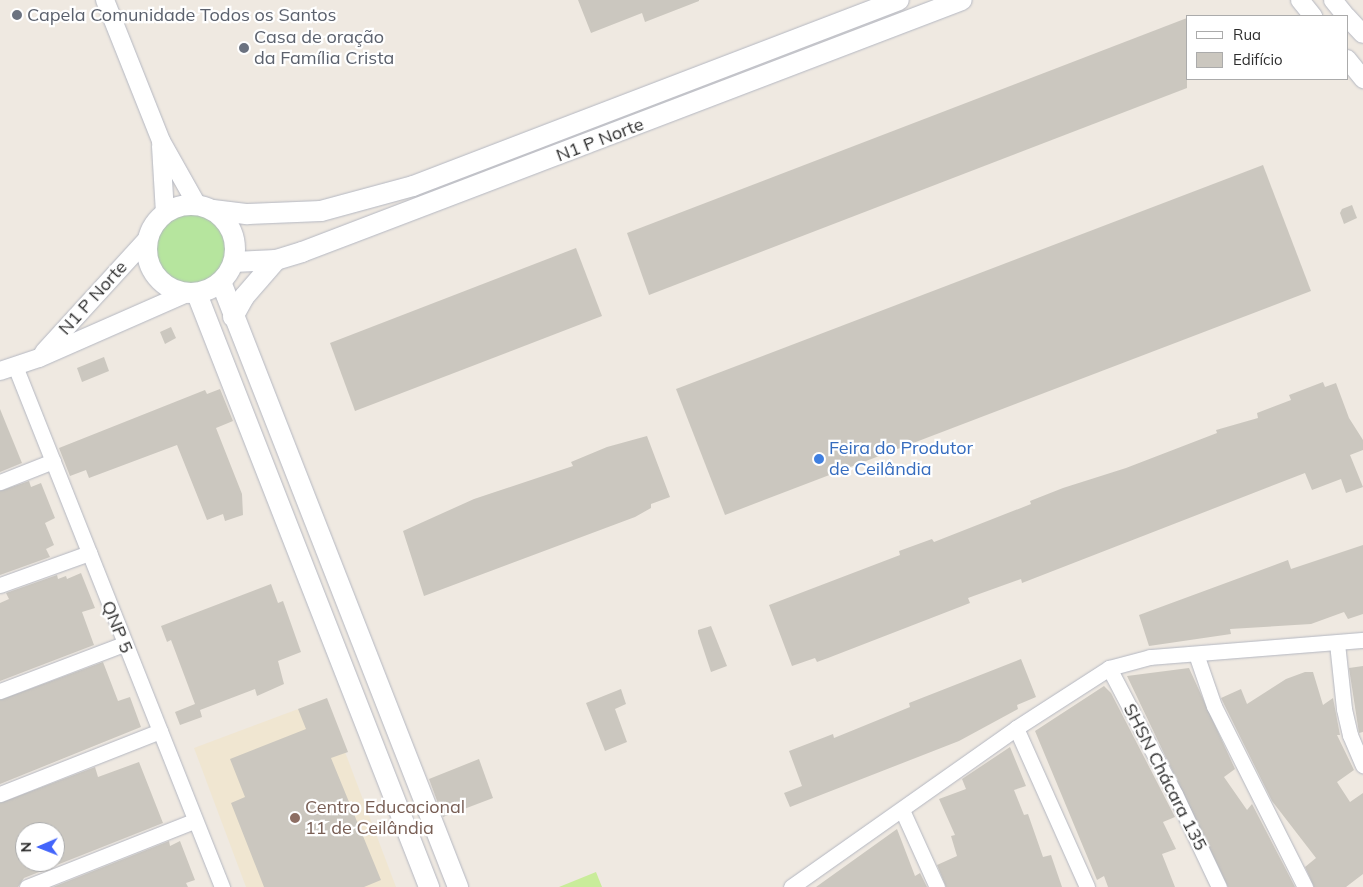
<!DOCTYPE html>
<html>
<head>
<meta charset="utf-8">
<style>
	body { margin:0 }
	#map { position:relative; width:1363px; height:887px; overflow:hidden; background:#efe9e1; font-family:Mulish,sans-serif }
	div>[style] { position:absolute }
	.education>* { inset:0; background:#f0e6d1 }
	.green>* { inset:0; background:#b6e59e }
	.round { border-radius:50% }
	.pitch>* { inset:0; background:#c9ec9a }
	.building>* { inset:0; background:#cbc7bf }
	.roads { filter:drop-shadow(0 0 1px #b4b7c1) drop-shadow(0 0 1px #b4b7c1) }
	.minor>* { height:15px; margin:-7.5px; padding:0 7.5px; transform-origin:7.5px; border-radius:7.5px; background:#fff }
	.tertiary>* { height:18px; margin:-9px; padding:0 9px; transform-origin:9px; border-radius:9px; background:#fff }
	.secondary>* { height:20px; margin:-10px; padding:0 10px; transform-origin:10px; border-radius:10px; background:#fff }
	.secondary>.ring { margin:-10px; padding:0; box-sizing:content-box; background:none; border:20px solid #fff; border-radius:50% }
	.dots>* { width:14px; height:14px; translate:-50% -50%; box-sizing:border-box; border:2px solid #fff; border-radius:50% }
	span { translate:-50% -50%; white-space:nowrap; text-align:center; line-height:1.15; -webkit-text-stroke:4.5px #fff; paint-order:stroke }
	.worship-label { font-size:18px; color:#5b616d }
	.left { translate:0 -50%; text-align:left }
	.street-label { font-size:18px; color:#2e2e2e }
	.shop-label { font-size:18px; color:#366cbe }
	.education-label { font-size:18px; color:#785e54 }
	.legend { position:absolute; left:1186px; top:15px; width:162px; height:65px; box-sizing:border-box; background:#fff; border:1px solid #ababab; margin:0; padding:6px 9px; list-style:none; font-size:15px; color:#2e2e2e }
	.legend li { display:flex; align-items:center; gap:10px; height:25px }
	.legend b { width:25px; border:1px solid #ababab }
	.north { position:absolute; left:15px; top:822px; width:50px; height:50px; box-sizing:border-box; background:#fff; border:1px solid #ababab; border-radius:50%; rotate:269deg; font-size:14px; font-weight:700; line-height:20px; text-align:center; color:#2e2e2e }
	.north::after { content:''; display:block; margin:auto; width:18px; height:22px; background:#4264fb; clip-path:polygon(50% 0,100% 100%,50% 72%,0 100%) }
</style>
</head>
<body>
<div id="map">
	<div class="education">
		<i style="clip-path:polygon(325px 699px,396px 887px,246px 887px,194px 748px)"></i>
	</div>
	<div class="green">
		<i class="round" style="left:155px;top:214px;width:70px;height:70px"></i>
	</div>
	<div class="pitch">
		<i style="clip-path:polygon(596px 872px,602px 887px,559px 887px)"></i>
	</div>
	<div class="building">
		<i style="clip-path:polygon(578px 0,699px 0,699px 1px,645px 22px,642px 13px,591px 33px)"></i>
		<i style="clip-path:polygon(1187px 18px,1187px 88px,649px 295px,627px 233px)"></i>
		<i style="clip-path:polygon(1263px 165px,1311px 291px,725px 515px,676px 389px)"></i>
		<i style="clip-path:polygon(1352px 205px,1357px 218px,1344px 224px,1340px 213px,1342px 209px)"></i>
		<i style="clip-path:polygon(576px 248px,602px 316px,355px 411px,330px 343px)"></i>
		<i style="clip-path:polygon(171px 327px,176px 338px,165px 344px,160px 332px)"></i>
		<i style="clip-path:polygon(104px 357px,109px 371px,82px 382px,77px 368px)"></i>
		<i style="clip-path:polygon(1323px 382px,1325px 387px,1336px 383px,1349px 418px,1363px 440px,1363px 450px,1350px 455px,1363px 487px,1346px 493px,1341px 479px,1312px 490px,1305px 473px,1022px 583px,1021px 579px,968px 598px,970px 603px,828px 658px,817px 662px,815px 658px,792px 666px,769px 605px,900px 555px,899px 551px,932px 539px,934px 542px,1031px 504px,1030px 501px,1063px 488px,1126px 468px,1217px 433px,1216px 430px,1258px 418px,1257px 413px,1291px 400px,1289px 395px)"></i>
		<i style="clip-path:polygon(220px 389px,233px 421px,216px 428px,242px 494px,243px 515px,225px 521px,223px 514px,207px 520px,177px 445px,89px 478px,86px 470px,70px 476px,59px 448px,205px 390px,207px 394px)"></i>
		<i style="clip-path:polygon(0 409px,22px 463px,0 472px)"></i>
		<i style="clip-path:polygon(647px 436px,670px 497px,651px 504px,651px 508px,635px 517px,424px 596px,403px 531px,474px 499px,573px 466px,571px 462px,607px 447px)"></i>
		<i style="clip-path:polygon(29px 481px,31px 487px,41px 483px,55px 518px,45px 523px,54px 545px,46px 549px,50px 557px,0 575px,0 491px)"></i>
		<i style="clip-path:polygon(1363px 545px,1363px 614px,1348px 619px,1344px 612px,1311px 624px,1230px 629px,1231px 634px,1149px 646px,1139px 615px,1288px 560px,1291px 569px)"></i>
		<i style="clip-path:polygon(81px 573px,95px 608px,82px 612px,94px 645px,0 681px,0 603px,9px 599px,6px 593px,57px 575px,58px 579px,66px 576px,67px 579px)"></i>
		<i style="clip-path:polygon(271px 584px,278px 603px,283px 601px,301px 652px,278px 661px,284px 684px,257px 696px,255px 689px,200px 710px,202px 717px,180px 725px,175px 712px,195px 704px,171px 640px,167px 642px,161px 626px)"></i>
		<i style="clip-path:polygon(711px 626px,727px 666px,711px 672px,698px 633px,698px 630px)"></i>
		<i style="clip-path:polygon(1021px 659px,1036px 697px,1017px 705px,1018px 709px,959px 741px,790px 807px,784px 793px,802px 786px,789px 751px,833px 734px,834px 738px,910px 707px,909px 703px)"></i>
		<i style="clip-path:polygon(103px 662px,118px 701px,130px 697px,141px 727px,0 784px,0 700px)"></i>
		<i style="clip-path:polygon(1363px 666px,1363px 732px,1359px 733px,1349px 668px)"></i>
		<i style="clip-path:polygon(1189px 668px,1235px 769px,1224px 777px,1247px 810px,1252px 804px,1295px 887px,1228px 887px,1127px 676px)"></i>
		<i style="clip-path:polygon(1305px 672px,1313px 672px,1323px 705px,1333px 698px,1340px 735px,1337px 735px,1354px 770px,1337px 782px,1350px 802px,1363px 793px,1363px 874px,1346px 887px,1314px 887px,1305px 867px,1316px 858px,1272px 801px,1221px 698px,1241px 689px,1247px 704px,1286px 679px)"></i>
		<i style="clip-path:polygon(1104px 686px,1111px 693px,1175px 817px,1163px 822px,1176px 849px,1162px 854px,1175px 887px,1108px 887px,1104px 876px,1097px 880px,1035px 731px)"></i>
		<i style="clip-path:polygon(621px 689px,626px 704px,615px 709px,627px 742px,605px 751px,586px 703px)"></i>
		<i style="clip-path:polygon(327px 698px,348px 752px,331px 758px,381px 880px,364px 887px,264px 887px,231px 803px,245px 797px,230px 759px,306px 729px,298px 709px)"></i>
		<i style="clip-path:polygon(1010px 747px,1026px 786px,1014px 790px,1024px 815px,1028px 814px,1043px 857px,1051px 855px,1062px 887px,946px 887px,937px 865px,957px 856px,951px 836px,955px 835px,939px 799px,966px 789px,962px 779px)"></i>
		<i style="clip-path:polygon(479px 759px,493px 798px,443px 817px,429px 779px)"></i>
		<i style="clip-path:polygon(evenodd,139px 762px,163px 823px,24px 878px,18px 887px,0 887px,0 803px,95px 767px,98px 777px,139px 762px,25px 832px,55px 832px,55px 862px,25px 862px,25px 832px)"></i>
		<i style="clip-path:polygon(897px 829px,915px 876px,920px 873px,927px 887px,816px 887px)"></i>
		<i style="clip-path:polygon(169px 841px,170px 846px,180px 841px,195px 880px,186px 883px,188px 887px,53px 887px)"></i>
	</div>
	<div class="roads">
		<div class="minor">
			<i style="left:15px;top:366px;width:561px;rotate:68.33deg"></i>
			<i style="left:0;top:482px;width:57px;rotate:-21.6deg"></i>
			<i style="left:0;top:585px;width:95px;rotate:-19.8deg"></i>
			<i style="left:1337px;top:643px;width:66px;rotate:83.9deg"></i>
			<i style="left:1344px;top:709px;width:27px;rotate:77deg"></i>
			<i style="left:1350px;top:735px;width:33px;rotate:67deg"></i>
			<i style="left:1196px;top:654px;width:55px;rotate:70.9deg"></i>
			<i style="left:1214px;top:706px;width:203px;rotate:63.3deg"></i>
			<i style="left:1109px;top:668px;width:142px;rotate:62.4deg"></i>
			<i style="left:1175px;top:794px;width:103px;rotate:64.7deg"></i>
			<i style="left:0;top:691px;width:133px;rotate:-20.8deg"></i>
			<i style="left:1016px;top:728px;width:174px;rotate:65.9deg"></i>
			<i style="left:0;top:794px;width:172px;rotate:-21.5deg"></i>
			<i style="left:902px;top:810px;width:85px;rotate:65.6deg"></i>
			<i style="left:27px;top:887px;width:180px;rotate:-21.6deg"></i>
			<i style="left:791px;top:887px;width:276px;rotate:-35.2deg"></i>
			<i style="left:1016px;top:728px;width:111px;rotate:-32.8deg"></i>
			<i style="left:1109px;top:668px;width:42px;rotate:-15deg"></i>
			<i style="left:1150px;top:657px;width:214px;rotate:-4.6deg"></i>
		</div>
		<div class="tertiary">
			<i style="left:105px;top:0;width:152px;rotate:68.3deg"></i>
			<i style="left:161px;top:141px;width:73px;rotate:60.6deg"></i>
			<i style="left:1300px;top:0;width:21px;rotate:51deg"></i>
			<i style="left:1333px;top:0;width:21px;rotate:51deg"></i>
			<i style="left:1347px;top:17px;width:23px;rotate:47deg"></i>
			<i style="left:1347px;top:59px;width:26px;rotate:51deg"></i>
			<i style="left:161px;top:146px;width:67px;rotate:86.6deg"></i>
			<i style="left:44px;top:352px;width:154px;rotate:-47.6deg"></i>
			<i style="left:0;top:371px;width:41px;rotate:-18.4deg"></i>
			<i style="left:39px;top:358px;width:159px;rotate:-23.7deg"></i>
		</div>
		<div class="secondary">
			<i class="ring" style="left:147px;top:205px;width:68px;height:68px"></i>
			<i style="left:213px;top:210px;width:35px;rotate:7deg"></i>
			<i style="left:248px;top:214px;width:73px;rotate:-2.4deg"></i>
			<i style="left:321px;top:211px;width:95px;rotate:-15.2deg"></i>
			<i style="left:413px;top:186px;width:520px;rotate:-20.94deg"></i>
			<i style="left:234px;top:262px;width:42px;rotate:-2.7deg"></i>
			<i style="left:276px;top:260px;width:27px;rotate:-17deg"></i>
			<i style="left:302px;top:252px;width:706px;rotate:-20.9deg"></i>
			<i style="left:221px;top:282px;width:650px;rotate:68.61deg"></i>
			<i style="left:197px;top:294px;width:637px;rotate:68.63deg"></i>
			<i style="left:233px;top:317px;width:23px;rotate:-61deg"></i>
			<i style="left:244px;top:297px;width:49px;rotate:-49.1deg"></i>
		</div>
	</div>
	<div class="dots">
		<i style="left:17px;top:15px;background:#6b7280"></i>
		<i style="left:244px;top:48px;background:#6b7280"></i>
		<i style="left:819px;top:459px;background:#3f7fe0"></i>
		<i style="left:295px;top:818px;background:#8d6e63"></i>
	</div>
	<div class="worship-label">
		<span class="left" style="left:27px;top:15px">Capela Comunidade Todos os Santos</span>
		<span class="left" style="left:254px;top:48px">Casa de oração<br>da Família Crista</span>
	</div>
	<div class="street-label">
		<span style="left:600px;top:140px;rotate:-21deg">N1 P Norte</span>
		<span style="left:93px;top:298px;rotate:-48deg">N1 P Norte</span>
		<span style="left:117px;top:627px;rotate:68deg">QNP 5</span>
		<span style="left:1165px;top:777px;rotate:63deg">SHSN Chácara 135</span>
	</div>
	<div class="shop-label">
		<span class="left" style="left:829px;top:459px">Feira do Produtor<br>de Ceilândia</span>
	</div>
	<div class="education-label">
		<span class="left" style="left:305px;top:818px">Centro Educacional<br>11 de Ceilândia</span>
	</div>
	<ul class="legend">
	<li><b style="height:6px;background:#fff"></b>Rua</li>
	<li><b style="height:14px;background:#cbc7bf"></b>Edifício</li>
	</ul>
	<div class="north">N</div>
</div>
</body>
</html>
